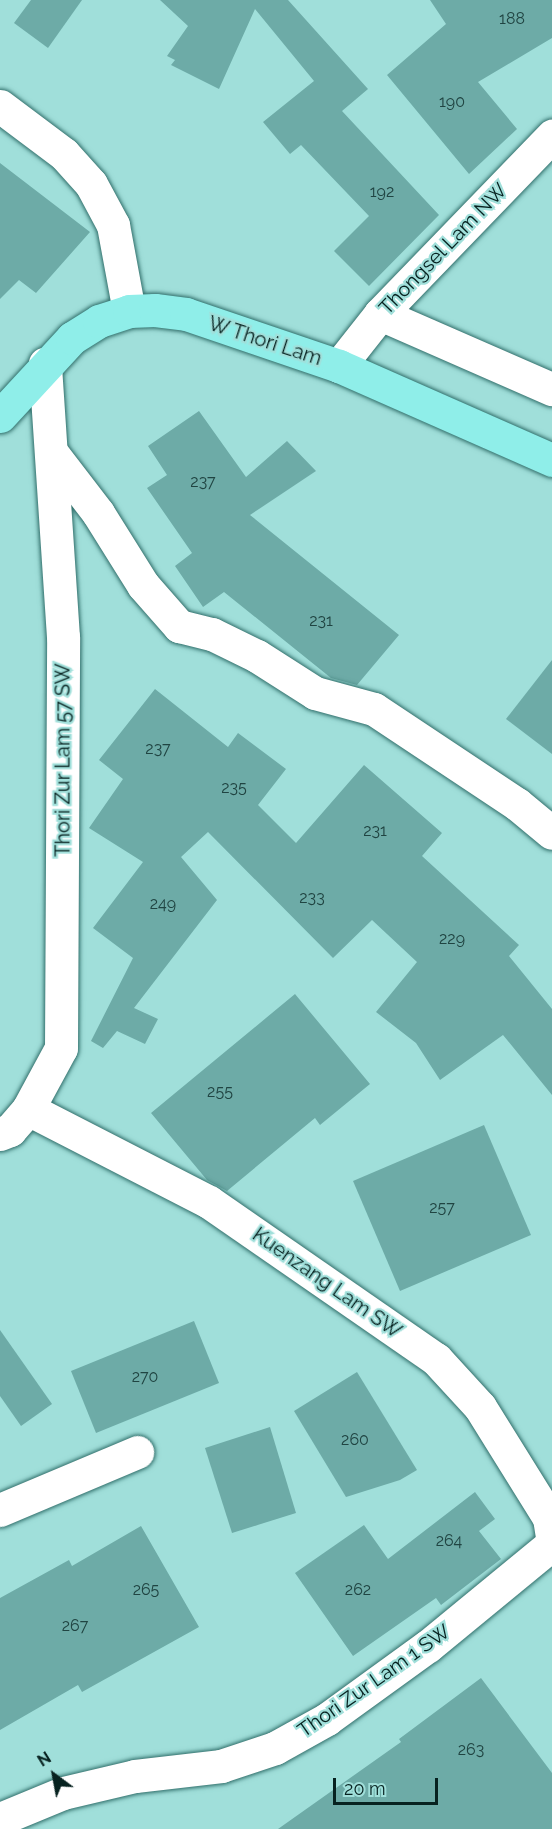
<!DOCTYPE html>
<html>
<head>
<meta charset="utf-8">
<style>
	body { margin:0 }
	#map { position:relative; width:552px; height:1829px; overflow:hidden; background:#a0dfda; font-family:Raleway,sans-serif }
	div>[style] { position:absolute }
	.building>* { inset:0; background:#6daba7 }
	.roads { filter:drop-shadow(0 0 2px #316f6b) drop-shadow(0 0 2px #316f6b) }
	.minor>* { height:33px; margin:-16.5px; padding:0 16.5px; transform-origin:16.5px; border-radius:16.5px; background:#fff }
	.major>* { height:33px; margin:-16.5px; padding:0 16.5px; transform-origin:16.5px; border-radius:16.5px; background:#8feee9 }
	span { translate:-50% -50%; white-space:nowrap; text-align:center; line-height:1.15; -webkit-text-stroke:4.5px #a0dfda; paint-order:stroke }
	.number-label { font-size:16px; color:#204442 }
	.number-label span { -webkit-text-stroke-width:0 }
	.street-label { font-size:20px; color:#072220 }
	.north { position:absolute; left:24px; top:1745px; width:60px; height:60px; -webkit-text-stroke:4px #a0dfda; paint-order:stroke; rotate:328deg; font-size:16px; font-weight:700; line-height:24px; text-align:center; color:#072220 }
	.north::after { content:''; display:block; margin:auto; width:21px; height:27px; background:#072220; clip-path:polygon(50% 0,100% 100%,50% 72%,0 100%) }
	.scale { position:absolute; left:333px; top:1778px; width:105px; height:27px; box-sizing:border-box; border:3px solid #072220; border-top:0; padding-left:8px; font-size:18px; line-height:21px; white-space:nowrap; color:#072220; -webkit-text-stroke:4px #a0dfda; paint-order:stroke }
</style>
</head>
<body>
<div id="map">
	<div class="building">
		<i style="clip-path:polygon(31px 0,82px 0,48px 48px,14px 23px)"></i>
		<i style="clip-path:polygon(160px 0,288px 0,368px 89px,342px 111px,439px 215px,369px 286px,334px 251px,369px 216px,301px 145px,290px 154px,263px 122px,314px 81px,255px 9px,219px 89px,171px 65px,175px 60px,167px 56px,188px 26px)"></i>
		<i style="clip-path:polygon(430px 0,552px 0,552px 38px,478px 82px,517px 129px,469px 174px,387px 75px,446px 24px)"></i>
		<i style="clip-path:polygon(0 163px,90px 232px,36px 293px,19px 280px,0 299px)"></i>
		<i style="clip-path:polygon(199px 411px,246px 477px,287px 441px,316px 471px,250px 515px,399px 635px,357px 685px,331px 678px,224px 592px,203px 607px,175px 566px,192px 553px,147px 488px,167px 475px,148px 446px)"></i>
		<i style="clip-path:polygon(552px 660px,552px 754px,506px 719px)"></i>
		<i style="clip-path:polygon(155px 689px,228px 747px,238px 733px,286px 769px,258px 805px,296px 843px,364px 765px,442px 833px,422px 856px,519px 945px,509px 956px,552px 1009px,552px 1095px,503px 1035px,440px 1080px,416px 1043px,376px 1012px,417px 962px,372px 920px,333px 958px,208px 832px,181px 857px,217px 900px,134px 1008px,158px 1019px,145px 1044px,117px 1031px,103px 1048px,91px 1041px,133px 958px,93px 928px,143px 862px,89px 828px,123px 779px,99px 760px)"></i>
		<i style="clip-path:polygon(295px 994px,370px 1084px,320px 1125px,315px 1118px,227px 1191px,207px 1180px,151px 1113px)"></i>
		<i style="clip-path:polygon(484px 1125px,531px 1235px,400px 1291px,353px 1181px)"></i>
		<i style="clip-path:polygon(194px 1321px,219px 1383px,96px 1433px,71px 1371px)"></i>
		<i style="clip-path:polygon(0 1330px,52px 1404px,21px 1426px,0 1396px)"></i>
		<i style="clip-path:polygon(357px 1372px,417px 1470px,400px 1480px,346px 1497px,294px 1411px)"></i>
		<i style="clip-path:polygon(270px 1427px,296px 1513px,232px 1533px,205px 1448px)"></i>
		<i style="clip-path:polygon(475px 1492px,495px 1519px,479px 1531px,501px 1559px,441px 1605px,436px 1598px,353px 1656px,295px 1573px,364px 1525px,388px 1559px)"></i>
		<i style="clip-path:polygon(141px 1526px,199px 1627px,82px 1692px,78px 1685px,0 1730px,0 1598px,69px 1560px,72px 1566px)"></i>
		<i style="clip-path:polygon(481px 1678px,552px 1773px,552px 1829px,278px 1829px,401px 1742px,399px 1739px)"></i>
	</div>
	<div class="roads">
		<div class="minor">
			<i style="left:0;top:106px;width:80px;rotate:36.9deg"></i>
			<i style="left:64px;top:154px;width:40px;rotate:48deg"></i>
			<i style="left:91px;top:184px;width:47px;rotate:61.8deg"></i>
			<i style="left:113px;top:225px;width:87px;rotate:79.5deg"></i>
			<i style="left:380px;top:314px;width:188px;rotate:23.6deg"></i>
			<i style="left:339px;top:366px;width:66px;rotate:-51.7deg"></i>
			<i style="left:380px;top:314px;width:248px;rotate:-46deg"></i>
			<i style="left:52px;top:453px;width:76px;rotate:52.5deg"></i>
			<i style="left:98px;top:513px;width:85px;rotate:58deg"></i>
			<i style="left:143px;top:585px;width:55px;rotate:48.7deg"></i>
			<i style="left:179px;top:626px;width:34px;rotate:14deg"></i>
			<i style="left:212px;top:634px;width:50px;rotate:26.1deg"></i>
			<i style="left:257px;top:656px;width:69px;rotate:32.5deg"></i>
			<i style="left:315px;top:693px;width:61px;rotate:15.2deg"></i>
			<i style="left:374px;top:709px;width:172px;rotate:33.6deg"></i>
			<i style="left:517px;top:804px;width:45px;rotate:39.6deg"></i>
			<i style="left:28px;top:1109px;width:203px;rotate:27.2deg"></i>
			<i style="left:209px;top:1202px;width:276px;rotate:34.7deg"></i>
			<i style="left:436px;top:1359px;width:65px;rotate:47.5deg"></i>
			<i style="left:480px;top:1407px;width:131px;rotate:58.1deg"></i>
			<i style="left:549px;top:1518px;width:18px;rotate:81deg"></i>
			<i style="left:0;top:1134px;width:11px;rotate:-22deg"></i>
			<i style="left:10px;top:1130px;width:28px;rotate:-49deg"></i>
			<i style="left:28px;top:1109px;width:69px;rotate:-61.6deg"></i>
			<i style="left:61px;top:1048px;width:411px;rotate:-89.7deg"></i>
			<i style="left:63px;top:637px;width:274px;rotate:-93.8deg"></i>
			<i style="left:0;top:1510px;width:149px;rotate:-22.9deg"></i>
			<i style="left:0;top:1819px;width:68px;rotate:-22.4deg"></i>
			<i style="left:63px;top:1793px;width:74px;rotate:-13.3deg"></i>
			<i style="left:135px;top:1776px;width:87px;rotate:-6.6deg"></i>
			<i style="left:221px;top:1766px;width:57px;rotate:-18.4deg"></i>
			<i style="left:275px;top:1748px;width:60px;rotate:-29.1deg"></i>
			<i style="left:327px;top:1719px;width:125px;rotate:-35.9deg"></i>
			<i style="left:428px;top:1646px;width:161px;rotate:-39.4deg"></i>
		</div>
		<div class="major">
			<i style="left:0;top:416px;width:106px;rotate:-47.3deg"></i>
			<i style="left:72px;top:338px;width:32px;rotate:-32deg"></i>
			<i style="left:99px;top:321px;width:32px;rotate:-18deg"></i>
			<i style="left:129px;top:311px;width:26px;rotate:-2deg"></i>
			<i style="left:155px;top:310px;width:31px;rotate:7deg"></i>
			<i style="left:186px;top:314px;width:162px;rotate:18.8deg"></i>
			<i style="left:339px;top:366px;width:233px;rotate:23.8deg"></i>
		</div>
	</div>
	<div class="number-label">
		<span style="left:512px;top:19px">188</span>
		<span style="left:452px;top:102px">190</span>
		<span style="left:382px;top:192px">192</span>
		<span style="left:203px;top:482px">237</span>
		<span style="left:321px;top:621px">231</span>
		<span style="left:158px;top:749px">237</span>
		<span style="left:234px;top:788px">235</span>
		<span style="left:375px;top:831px">231</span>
		<span style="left:312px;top:898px">233</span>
		<span style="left:163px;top:904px">249</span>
		<span style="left:452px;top:939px">229</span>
		<span style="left:220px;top:1092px">255</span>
		<span style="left:442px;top:1208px">257</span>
		<span style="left:145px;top:1377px">270</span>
		<span style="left:355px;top:1440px">260</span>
		<span style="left:449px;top:1541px">264</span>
		<span style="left:146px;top:1590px">265</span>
		<span style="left:358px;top:1590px">262</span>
		<span style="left:75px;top:1626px">267</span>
		<span style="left:471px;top:1750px">263</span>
	</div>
	<div class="street-label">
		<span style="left:443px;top:249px;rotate:-46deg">Thongsel Lam NW</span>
		<span style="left:265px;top:341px;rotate:18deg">W Thori Lam</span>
		<span style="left:63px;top:760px;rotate:-90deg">Thori Zur Lam 57 SW</span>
		<span style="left:327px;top:1283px;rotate:35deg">Kuenzang Lam SW</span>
		<span style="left:374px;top:1681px;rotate:-35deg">Thori Zur Lam 1 SW</span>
	</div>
	<div class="north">N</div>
	<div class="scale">20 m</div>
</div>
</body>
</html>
